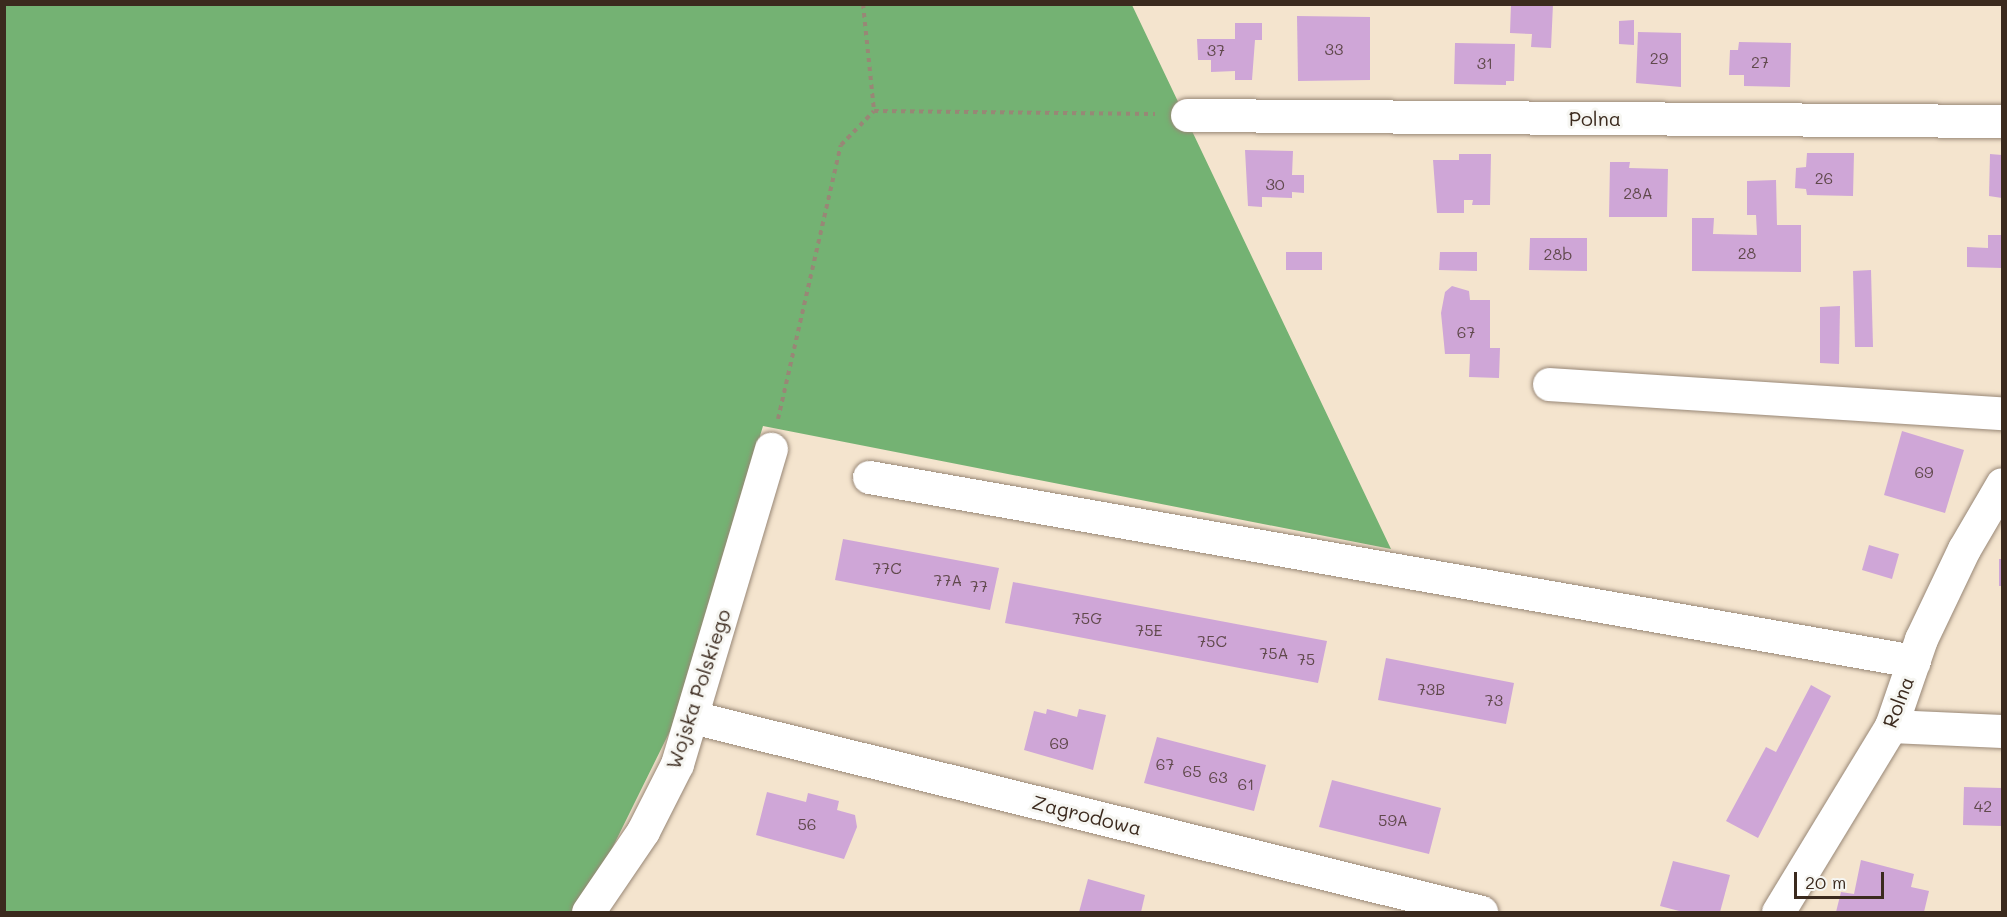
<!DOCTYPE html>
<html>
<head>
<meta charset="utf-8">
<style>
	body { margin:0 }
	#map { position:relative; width:2007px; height:917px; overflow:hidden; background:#f4e4ce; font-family:Mali,sans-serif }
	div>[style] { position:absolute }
	.forest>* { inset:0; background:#74b273 }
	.building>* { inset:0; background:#cfa6d7 }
	.path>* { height:4px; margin-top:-2px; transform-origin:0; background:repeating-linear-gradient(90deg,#988776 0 4.5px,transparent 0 9px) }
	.roads { filter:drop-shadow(0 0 2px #988776) drop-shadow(0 0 2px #988776) }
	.minor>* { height:33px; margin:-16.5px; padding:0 16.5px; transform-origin:16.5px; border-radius:16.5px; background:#fff }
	span { translate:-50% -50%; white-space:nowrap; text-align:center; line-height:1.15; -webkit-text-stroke:6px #f6f6f2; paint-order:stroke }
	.number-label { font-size:16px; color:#60494c }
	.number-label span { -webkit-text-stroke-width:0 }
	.street-label { font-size:20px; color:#3b2a1e }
	.frame { position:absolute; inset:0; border:6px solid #3b2a1e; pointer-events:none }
	.scale { position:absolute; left:1794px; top:872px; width:90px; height:27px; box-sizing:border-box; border:3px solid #3b2a1e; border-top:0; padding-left:8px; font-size:18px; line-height:21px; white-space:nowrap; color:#3b2a1e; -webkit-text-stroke:4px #f6f6f2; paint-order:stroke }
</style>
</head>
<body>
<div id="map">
	<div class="forest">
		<i style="clip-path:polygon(5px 5px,1132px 5px,1391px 549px,763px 426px,671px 729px,597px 879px,573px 912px,5px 912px)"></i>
	</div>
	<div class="building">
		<i style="clip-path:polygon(1511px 4px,1553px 4px,1551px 48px,1531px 47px,1532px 34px,1510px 33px)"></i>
		<i style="clip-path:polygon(1297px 16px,1370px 17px,1370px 80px,1298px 81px)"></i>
		<i style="clip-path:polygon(1634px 20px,1634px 45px,1619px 44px,1619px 21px)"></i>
		<i style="clip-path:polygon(1235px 23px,1262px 23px,1262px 40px,1255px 40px,1252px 80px,1235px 80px,1235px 71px,1211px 72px,1211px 60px,1198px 60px,1197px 39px,1235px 39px)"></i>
		<i style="clip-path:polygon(1638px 32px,1681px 33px,1681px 87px,1636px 83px)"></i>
		<i style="clip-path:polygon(1739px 42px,1791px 43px,1790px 87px,1744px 86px,1744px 75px,1729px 75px,1730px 50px,1738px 50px)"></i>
		<i style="clip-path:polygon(1455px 43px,1515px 44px,1514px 81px,1506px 81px,1506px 85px,1454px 84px)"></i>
		<i style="clip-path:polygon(1245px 150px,1293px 151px,1292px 175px,1304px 175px,1304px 193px,1292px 192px,1292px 198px,1262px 197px,1262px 207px,1248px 206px)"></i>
		<i style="clip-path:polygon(1807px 153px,1854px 153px,1853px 196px,1807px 195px,1806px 189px,1795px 188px,1796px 168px,1806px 167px)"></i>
		<i style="clip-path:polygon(1459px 154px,1491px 154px,1490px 205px,1472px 205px,1473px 200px,1464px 200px,1464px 213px,1437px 213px,1433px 160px,1459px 160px)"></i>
		<i style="clip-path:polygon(1990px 154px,2002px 155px,2002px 198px,1989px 196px)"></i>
		<i style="clip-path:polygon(1610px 162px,1630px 162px,1629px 168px,1668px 169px,1667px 217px,1609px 217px)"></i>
		<i style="clip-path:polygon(1776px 180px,1777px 225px,1801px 225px,1801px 272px,1692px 271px,1692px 218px,1714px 218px,1713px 234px,1757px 235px,1756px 215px,1747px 215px,1747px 181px)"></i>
		<i style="clip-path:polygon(1988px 235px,2002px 235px,2002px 268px,1967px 267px,1967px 247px,1988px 248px)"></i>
		<i style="clip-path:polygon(1530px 238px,1587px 238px,1587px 271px,1529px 270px)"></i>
		<i style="clip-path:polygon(1286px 252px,1322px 252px,1322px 270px,1286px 270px)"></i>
		<i style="clip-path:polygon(1440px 252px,1477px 252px,1477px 271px,1439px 270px)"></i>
		<i style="clip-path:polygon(1871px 270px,1873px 347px,1855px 347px,1853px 271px)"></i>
		<i style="clip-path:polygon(1452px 286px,1469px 291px,1470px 300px,1490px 300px,1490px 348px,1500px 348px,1499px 378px,1469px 377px,1470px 354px,1445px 354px,1441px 313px,1445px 292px)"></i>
		<i style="clip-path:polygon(1840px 306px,1839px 364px,1820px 363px,1820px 307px)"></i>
		<i style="clip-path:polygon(1902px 431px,1964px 450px,1945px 513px,1884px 495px)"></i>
		<i style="clip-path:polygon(843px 539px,999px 568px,990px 610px,835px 580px)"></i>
		<i style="clip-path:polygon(1869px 545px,1899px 554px,1892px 579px,1862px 570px)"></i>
		<i style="clip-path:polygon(1999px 559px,2002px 559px,2002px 586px,1999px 586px)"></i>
		<i style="clip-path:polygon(1013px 582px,1327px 641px,1318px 683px,1005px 623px)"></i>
		<i style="clip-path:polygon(1386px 658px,1514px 683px,1506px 724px,1378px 700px)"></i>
		<i style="clip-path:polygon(1811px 685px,1831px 696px,1758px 838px,1726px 821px,1766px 747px,1776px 752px)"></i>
		<i style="clip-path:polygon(1047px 709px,1077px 717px,1079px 709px,1106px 715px,1093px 770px,1024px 750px,1034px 711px,1046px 714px)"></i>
		<i style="clip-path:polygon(1157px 737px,1266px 765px,1254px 811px,1144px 783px)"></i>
		<i style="clip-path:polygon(1332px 780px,1441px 808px,1429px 854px,1319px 827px)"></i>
		<i style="clip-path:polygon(1964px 787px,2002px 788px,2002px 826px,1963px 825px)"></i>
		<i style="clip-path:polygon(767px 792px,806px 802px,808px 793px,839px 801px,837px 810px,855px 815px,857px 827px,844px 859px,756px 835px)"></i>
		<i style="clip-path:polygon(1861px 860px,1914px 874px,1911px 887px,1929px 891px,1924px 912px,1836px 912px,1841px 892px,1854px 894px)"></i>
		<i style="clip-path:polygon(1673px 861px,1730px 875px,1720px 912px,1683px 912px,1660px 906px)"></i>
		<i style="clip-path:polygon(1088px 879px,1145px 895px,1141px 912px,1079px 912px)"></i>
	</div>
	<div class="path">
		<i style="left:863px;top:4px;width:108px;rotate:84.1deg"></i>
		<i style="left:778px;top:419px;width:281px;rotate:-77.1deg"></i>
		<i style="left:841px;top:145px;width:47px;rotate:-45.9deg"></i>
		<i style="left:874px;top:111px;width:281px;rotate:0.6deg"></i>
	</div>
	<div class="roads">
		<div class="minor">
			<i style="left:1187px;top:115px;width:815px;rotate:0.42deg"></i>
			<i style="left:1549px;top:384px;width:454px;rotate:3.7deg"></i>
			<i style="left:869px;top:477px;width:1061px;rotate:9.99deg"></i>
			<i style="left:692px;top:717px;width:813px;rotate:13.88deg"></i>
			<i style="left:1891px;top:726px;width:111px;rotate:2.6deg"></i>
			<i style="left:588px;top:912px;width:98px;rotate:-55.8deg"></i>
			<i style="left:643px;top:831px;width:75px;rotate:-63.1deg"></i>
			<i style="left:677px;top:764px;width:329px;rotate:-73.4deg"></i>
			<i style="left:1778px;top:912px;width:218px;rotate:-58.7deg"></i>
			<i style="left:1891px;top:726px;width:92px;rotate:-71deg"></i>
			<i style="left:1921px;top:639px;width:100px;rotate:-64.5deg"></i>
			<i style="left:1964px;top:549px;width:75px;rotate:-59.7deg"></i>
		</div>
	</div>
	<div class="number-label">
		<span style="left:1334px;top:49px">33</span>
		<span style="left:1216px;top:50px">37</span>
		<span style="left:1659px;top:58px">29</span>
		<span style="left:1760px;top:62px">27</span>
		<span style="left:1485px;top:63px">31</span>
		<span style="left:1824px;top:178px">26</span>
		<span style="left:1275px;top:184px">30</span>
		<span style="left:1638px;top:193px">28A</span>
		<span style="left:1747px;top:253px">28</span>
		<span style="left:1558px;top:254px">28b</span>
		<span style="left:1466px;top:332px">67</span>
		<span style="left:1924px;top:472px">69</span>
		<span style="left:887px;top:568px">77C</span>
		<span style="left:948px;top:580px">77A</span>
		<span style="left:979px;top:586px">77</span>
		<span style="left:1087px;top:618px">75G</span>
		<span style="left:1149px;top:630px">75E</span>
		<span style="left:1212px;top:641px">75C</span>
		<span style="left:1274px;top:653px">75A</span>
		<span style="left:1306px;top:659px">75</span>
		<span style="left:1431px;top:689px">73B</span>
		<span style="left:1494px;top:700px">73</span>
		<span style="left:1059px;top:743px">69</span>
		<span style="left:1165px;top:764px">67</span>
		<span style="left:1192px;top:771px">65</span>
		<span style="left:1218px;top:777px">63</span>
		<span style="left:1246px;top:784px">61</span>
		<span style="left:1983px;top:806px">42</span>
		<span style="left:1393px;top:820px">59A</span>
		<span style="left:807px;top:824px">56</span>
	</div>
	<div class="street-label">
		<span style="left:1595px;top:118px">Polna</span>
		<span style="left:698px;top:689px;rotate:-72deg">Wojska Polskiego</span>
		<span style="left:1898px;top:702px;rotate:-69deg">Rolna</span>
		<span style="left:1087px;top:815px;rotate:14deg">Zagrodowa</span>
	</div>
	<div class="frame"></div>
	<div class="scale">20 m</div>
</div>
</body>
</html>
